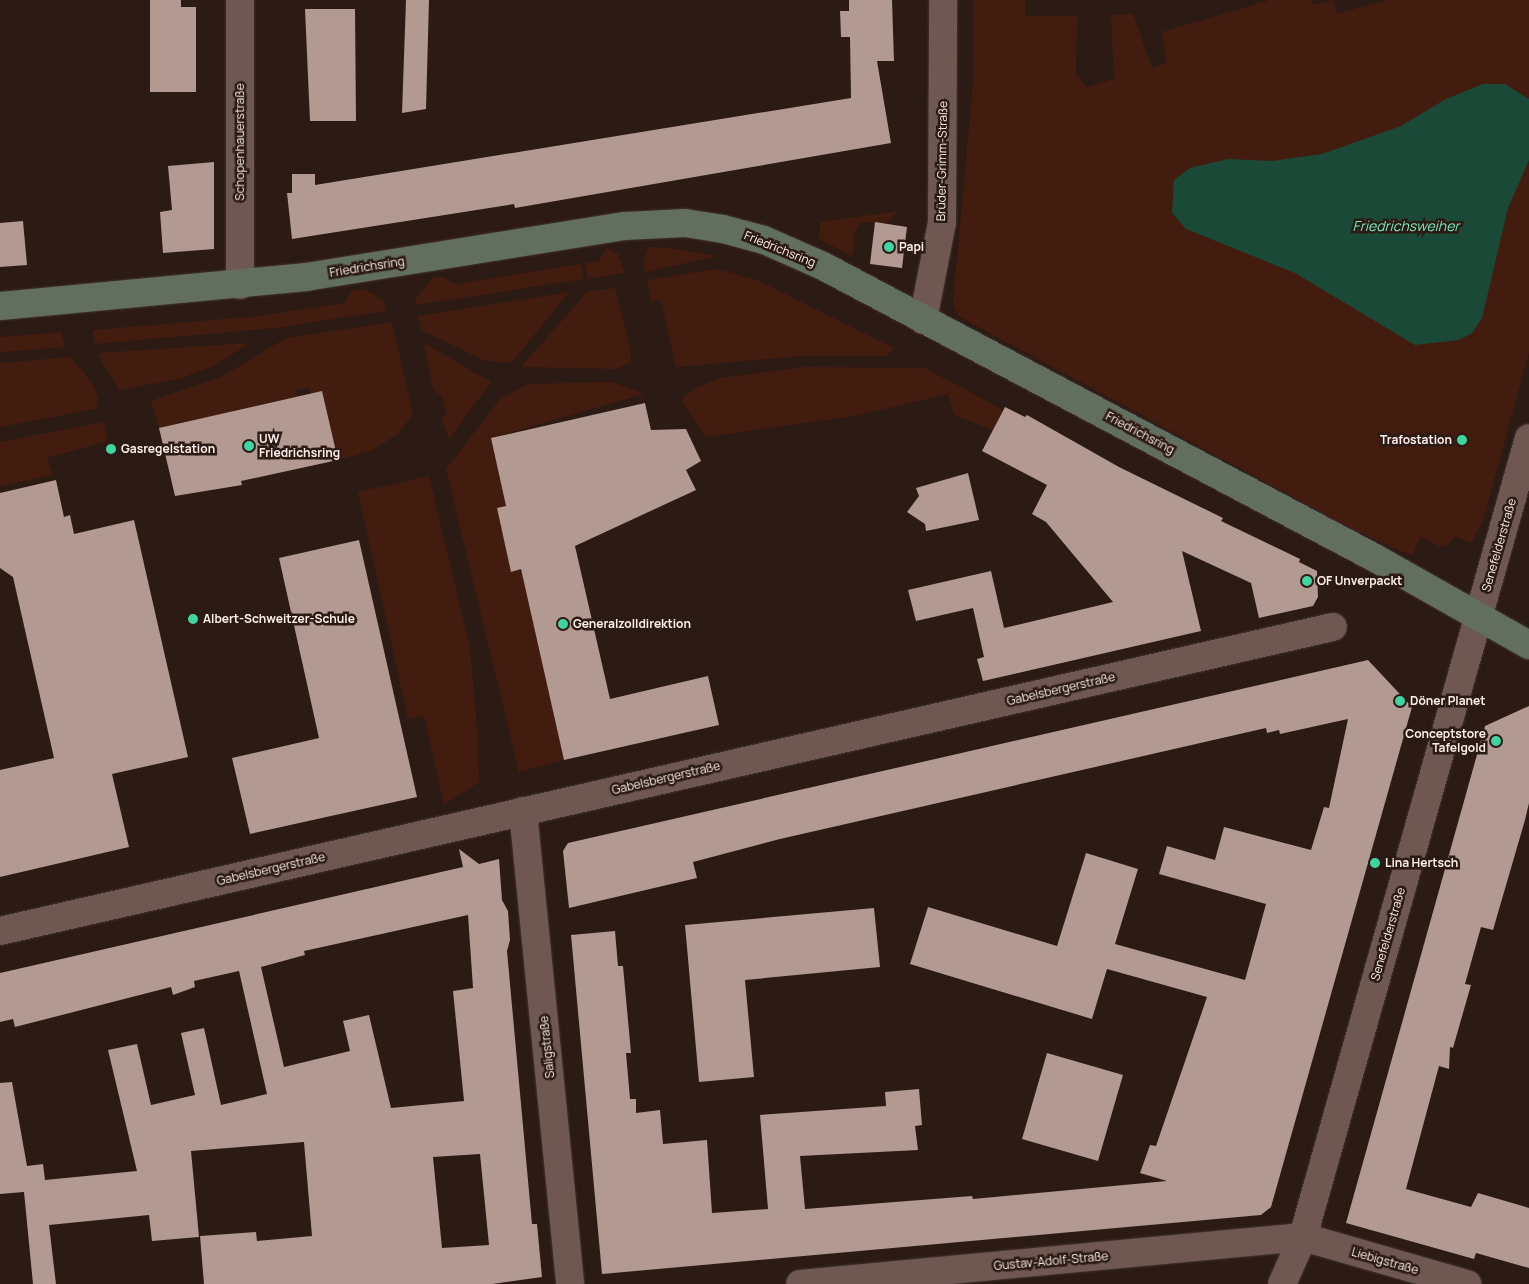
<!DOCTYPE html>
<html>
<head>
<meta charset="utf-8">
<style>
	body { margin:0 }
	#map { position:relative; width:1529px; height:1284px; overflow:hidden; background:#2c1a14; font-family:Manrope,sans-serif }
	div>[style] { position:absolute }
	.green>* { inset:0; background:#431c10 }
	.water>* { inset:0; background:#1a4937 }
	.building>* { inset:0; background:#b29992 }
	.roads { filter:drop-shadow(0 0 1px #433431) drop-shadow(0 0 1px #433431) }
	.street>* { height:28px; margin:-14px; padding:0 14px; transform-origin:14px; border-radius:14px; background:#6e5851 }
	.secondary>* { height:28px; margin:-14px; padding:0 14px; transform-origin:14px; border-radius:14px; background:#626e5f }
	.dots>* { width:14px; height:14px; translate:-50% -50%; box-sizing:border-box; border:2px solid #2c1a14; border-radius:50% }
	span { translate:-50% -50%; white-space:nowrap; text-align:center; line-height:1.15; -webkit-text-stroke:5px #2c1a14; paint-order:stroke }
	.street-label { font-size:12px; color:#fdefeb }
	.poi-label { font-size:12px; color:#fdefeb; font-weight:700 }
	.left { translate:0 -50%; text-align:left }
	.right { translate:-100% -50%; text-align:right }
	.water-label { font-size:14px; color:#74edbe; font-style:italic }
</style>
</head>
<body>
<div id="map">
	<div class="green">
		<i style="clip-path:polygon(973px 0,1025px 0,1025px 16px,1077px 16px,1076px 75px,1087px 87px,1114px 79px,1111px 15px,1133px 14px,1152px 68px,1166px 63px,1162px 32px,1270px 0,1311px 0,1313px 5px,1333px 0,1337px 14px,1387px 0,1529px 0,1529px 352px,1483px 521px,1471px 543px,1455px 536px,1446px 546px,1439px 546px,1421px 537px,1412px 556px,1360px 533px,958px 316px,953px 302px,973px 84px)"></i>
		<i style="clip-path:polygon(898px 211px,887px 223px,862px 222px,855px 230px,852px 256px,819px 239px,820px 222px)"></i>
		<i style="clip-path:polygon(648px 247px,670px 248px,718px 256px,645px 272px,643px 261px)"></i>
		<i style="clip-path:polygon(607px 248px,618px 254px,625px 273px,588px 279px,585px 263px,599px 261px)"></i>
		<i style="clip-path:polygon(581px 264px,584px 279px,416px 305px,415px 300px,432px 278px,441px 276px,455px 284px)"></i>
		<i style="clip-path:polygon(716px 269px,757px 280px,894px 348px,887px 356px,801px 356px,676px 367px,661px 301px,651px 301px,647px 280px)"></i>
		<i style="clip-path:polygon(615px 288px,631px 350px,630px 363px,616px 369px,521px 367px,587px 292px)"></i>
		<i style="clip-path:polygon(364px 289px,383px 300px,386px 311px,275px 328px,95px 344px,92px 330px,259px 316px,344px 303px,351px 291px)"></i>
		<i style="clip-path:polygon(569px 292px,513px 361px,507px 363px,483px 360px,421px 330px,418px 316px)"></i>
		<i style="clip-path:polygon(392px 322px,413px 414px,399px 433px,371px 451px,338px 460px,308px 387px,296px 390px,297px 397px,159px 428px,151px 401px,223px 376px,286px 338px)"></i>
		<i style="clip-path:polygon(61px 332px,65px 347px,0 352px,0 337px)"></i>
		<i style="clip-path:polygon(250px 343px,214px 366px,179px 379px,119px 390px,97px 353px)"></i>
		<i style="clip-path:polygon(424px 343px,491px 382px,449px 439px,441px 417px,447px 416px,442px 396px,433px 390px)"></i>
		<i style="clip-path:polygon(70px 357px,92px 382px,98px 398px,96px 409px,0 427px,0 363px)"></i>
		<i style="clip-path:polygon(805px 367px,925px 368px,1003px 410px,993px 430px,954px 415px,948px 394px,854px 416px,706px 437px,682px 402px,683px 397px,696px 388px,720px 378px)"></i>
		<i style="clip-path:polygon(612px 382px,644px 394px,491px 438px,506px 506px,497px 508px,511px 571px,521px 569px,564px 760px,519px 772px,446px 469px,500px 399px,528px 384px)"></i>
		<i style="clip-path:polygon(103px 422px,108px 441px,47px 458px,53px 475px,0 486px,0 442px)"></i>
		<i style="clip-path:polygon(429px 476px,470px 648px,477px 729px,479px 782px,444px 805px,424px 716px,408px 719px,358px 492px)"></i>
	</div>
	<div class="water">
		<i style="clip-path:polygon(1483px 84px,1505px 84px,1529px 99px,1529px 160px,1508px 208px,1482px 318px,1472px 333px,1459px 340px,1415px 345px,1295px 273px,1186px 229px,1172px 213px,1174px 180px,1190px 168px,1228px 159px,1272px 161px,1322px 154px,1401px 126px,1446px 99px)"></i>
	</div>
	<div class="building">
		<i style="clip-path:polygon(150px 0,181px 0,181px 7px,196px 7px,196px 92px,150px 92px)"></i>
		<i style="clip-path:polygon(406px 0,429px 0,426px 109px,402px 113px)"></i>
		<i style="clip-path:polygon(849px 0,892px 0,894px 61px,877px 61px,891px 143px,515px 208px,514px 204px,292px 239px,287px 193px,292px 193px,292px 174px,315px 174px,315px 185px,851px 98px,850px 37px,841px 37px,840px 11px,849px 11px)"></i>
		<i style="clip-path:polygon(305px 9px,355px 9px,356px 121px,310px 121px)"></i>
		<i style="clip-path:polygon(214px 162px,214px 249px,163px 253px,160px 212px,172px 210px,168px 166px)"></i>
		<i style="clip-path:polygon(23px 221px,27px 265px,0 267px,0 223px)"></i>
		<i style="clip-path:polygon(875px 222px,907px 227px,902px 268px,870px 264px)"></i>
		<i style="clip-path:polygon(322px 391px,338px 460px,241px 481px,242px 485px,175px 496px,159px 428px)"></i>
		<i style="clip-path:polygon(645px 403px,651px 430px,686px 429px,701px 461px,686px 470px,696px 490px,575px 546px,610px 699px,708px 676px,719px 725px,564px 760px,521px 569px,511px 572px,497px 508px,506px 506px,491px 438px)"></i>
		<i style="clip-path:polygon(1005px 407px,1025px 417px,1027px 415px,1119px 467px,1223px 518px,1221px 521px,1300px 559px,1299px 562px,1317px 571px,1318px 597px,1313px 606px,1259px 618px,1251px 583px,1182px 551px,1201px 631px,983px 681px,977px 659px,984px 657px,973px 608px,916px 621px,908px 590px,991px 571px,1004px 628px,1113px 602px,1046px 522px,1032px 514px,1047px 485px,982px 451px)"></i>
		<i style="clip-path:polygon(968px 473px,979px 520px,926px 531px,925px 524px,907px 512px,919px 496px,916px 488px)"></i>
		<i style="clip-path:polygon(56px 480px,64px 517px,70px 515px,74px 534px,134px 520px,188px 757px,112px 774px,129px 847px,0 877px,0 770px,54px 758px,13px 577px,0 568px,0 493px)"></i>
		<i style="clip-path:polygon(359px 540px,417px 797px,250px 834px,232px 758px,319px 738px,279px 558px)"></i>
		<i style="clip-path:polygon(1368px 660px,1412px 707px,1271px 1207px,1261px 1215px,602px 1274px,571px 935px,615px 931px,618px 966px,623px 966px,630px 1042px,631px 1053px,626px 1053px,630px 1099px,636px 1099px,636px 1113px,660px 1110px,663px 1144px,707px 1140px,712px 1213px,768px 1209px,760px 1115px,886px 1106px,885px 1092px,919px 1089px,922px 1125px,915px 1126px,918px 1150px,800px 1156px,805px 1209px,972px 1196px,973px 1199px,1167px 1181px,1140px 1173px,1150px 1145px,1156px 1146px,1207px 997px,1107px 969px,1092px 1019px,910px 964px,928px 907px,1057px 946px,1086px 853px,1138px 869px,1115px 944px,1245px 980px,1266px 904px,1159px 874px,1167px 846px,1215px 860px,1224px 827px,1311px 850px,1324px 807px,1329px 808px,1348px 719px,1280px 734px,1279px 730px,1267px 733px,1266px 728px,780px 839px,693px 862px,697px 878px,569px 908px,563px 851px,568px 843px)"></i>
		<i style="clip-path:polygon(1529px 706px,1529px 803px,1525px 820px,1493px 930px,1481px 927px,1465px 984px,1471px 985px,1453px 1048px,1450px 1047px,1449px 1069px,1439px 1066px,1406px 1189px,1471px 1207px,1478px 1193px,1529px 1208px,1529px 1268px,1476px 1253px,1474px 1259px,1346px 1223px,1485px 726px)"></i>
		<i style="clip-path:polygon(evenodd,459px 849px,479px 864px,499px 859px,502px 900px,508px 911px,510px 940px,507px 951px,532px 1224px,537px 1224px,542px 1277px,492px 1284px,204px 1284px,200px 1236px,256px 1232px,257px 1241px,312px 1236px,304px 1142px,191px 1151px,199px 1237px,152px 1241px,149px 1215px,49px 1225px,56px 1284px,33px 1284px,24px 1192px,0 1194px,0 1083px,12px 1082px,27px 1166px,43px 1164px,45px 1180px,137px 1171px,108px 1050px,137px 1044px,151px 1105px,195px 1095px,181px 1033px,204px 1028px,221px 1105px,267px 1094px,239px 971px,194px 981px,195px 987px,173px 995px,171px 987px,15px 1027px,13px 1019px,0 1022px,0 973px,463px 867px,459px 849px,468px 915px,473px 988px,453px 991px,464px 1101px,391px 1108px,369px 1015px,343px 1021px,350px 1051px,284px 1067px,261px 967px,305px 955px,304px 951px,468px 915px,459px 849px,480px 1154px,489px 1245px,442px 1248px,433px 1157px,480px 1154px)"></i>
		<i style="clip-path:polygon(874px 908px,880px 967px,745px 980px,754px 1077px,699px 1082px,685px 925px)"></i>
		<i style="clip-path:polygon(1047px 1053px,1123px 1075px,1098px 1161px,1022px 1139px)"></i>
	</div>
	<div class="roads">
		<div class="street">
			<i style="left:240px;top:285px;width:285px;rotate:-90deg"></i>
			<i style="left:923px;top:320px;width:100px;rotate:-79deg"></i>
			<i style="left:942px;top:222px;width:222px;rotate:-89.7deg"></i>
			<i style="left:523px;top:811px;width:475px;rotate:84.3deg"></i>
			<i style="left:0;top:931px;width:1367px;rotate:-12.85deg"></i>
			<i style="left:800px;top:1284px;width:505px;rotate:-5.34deg"></i>
			<i style="left:1303px;top:1237px;width:171px;rotate:16deg"></i>
			<i style="left:1282px;top:1284px;width:51px;rotate:-65.9deg"></i>
			<i style="left:1303px;top:1237px;width:830px;rotate:-74.21deg"></i>
		</div>
		<div class="secondary">
			<i style="left:0;top:306px;width:307px;rotate:-5.4deg"></i>
			<i style="left:306px;top:277px;width:323px;rotate:-9.1deg"></i>
			<i style="left:625px;top:226px;width:60px;rotate:-2.9deg"></i>
			<i style="left:685px;top:223px;width:38px;rotate:9deg"></i>
			<i style="left:723px;top:229px;width:42px;rotate:15deg"></i>
			<i style="left:764px;top:240px;width:64px;rotate:23.8deg"></i>
			<i style="left:823px;top:266px;width:624px;rotate:27.88deg"></i>
			<i style="left:1375px;top:558px;width:177px;rotate:29.5deg"></i>
		</div>
	</div>
	<div class="dots">
		<i style="left:889px;top:247px;background:#41d4a1"></i>
		<i style="left:1462px;top:440px;background:#41d4a1"></i>
		<i style="left:249px;top:446px;background:#41d4a1"></i>
		<i style="left:111px;top:449px;background:#41d4a1"></i>
		<i style="left:1307px;top:581px;background:#41d4a1"></i>
		<i style="left:193px;top:619px;background:#41d4a1"></i>
		<i style="left:563px;top:624px;background:#41d4a1"></i>
		<i style="left:1400px;top:701px;background:#41d4a1"></i>
		<i style="left:1496px;top:741px;background:#41d4a1"></i>
		<i style="left:1375px;top:863px;background:#41d4a1"></i>
	</div>
	<div class="street-label">
		<span style="left:240px;top:142px;rotate:-90deg">Schopenhauerstraße</span>
		<span style="left:942px;top:161px;rotate:-89deg">Brüder-Grimm-Straße</span>
		<span style="left:780px;top:249px;rotate:22deg">Friedrichsring</span>
		<span style="left:367px;top:267px;rotate:-9deg">Friedrichsring</span>
		<span style="left:1140px;top:433px;rotate:28deg">Friedrichsring</span>
		<span style="left:1499px;top:545px;rotate:-74deg">Senefelderstraße</span>
		<span style="left:1061px;top:689px;rotate:-13deg">Gabelsbergerstraße</span>
		<span style="left:666px;top:778px;rotate:-13deg">Gabelsbergerstraße</span>
		<span style="left:271px;top:869px;rotate:-13deg">Gabelsbergerstraße</span>
		<span style="left:1388px;top:934px;rotate:-74deg">Senefelderstraße</span>
		<span style="left:547px;top:1047px;rotate:-96deg">Saligstraße</span>
		<span style="left:1051px;top:1261px;rotate:-5deg">Gustav-Adolf-Straße</span>
		<span style="left:1385px;top:1261px;rotate:16deg">Liebigstraße</span>
	</div>
	<div class="poi-label">
		<span class="left" style="left:899px;top:247px">Papi</span>
		<span class="left" style="left:259px;top:446px">UW<br>Friedrichsring</span>
		<span class="right" style="left:1452px;top:440px">Trafostation</span>
		<span class="left" style="left:121px;top:449px">Gasregelstation</span>
		<span class="left" style="left:1317px;top:581px">OF Unverpackt</span>
		<span class="left" style="left:203px;top:619px">Albert-Schweitzer-Schule</span>
		<span class="left" style="left:573px;top:624px">Generalzolldirektion</span>
		<span class="left" style="left:1410px;top:701px">Döner Planet</span>
		<span class="right" style="left:1486px;top:741px">Conceptstore<br>Tafelgold</span>
		<span class="left" style="left:1385px;top:863px">Lina Hertsch</span>
	</div>
	<div class="water-label">
		<span style="left:1406px;top:226px">Friedrichsweiher</span>
	</div>
</div>
</body>
</html>
